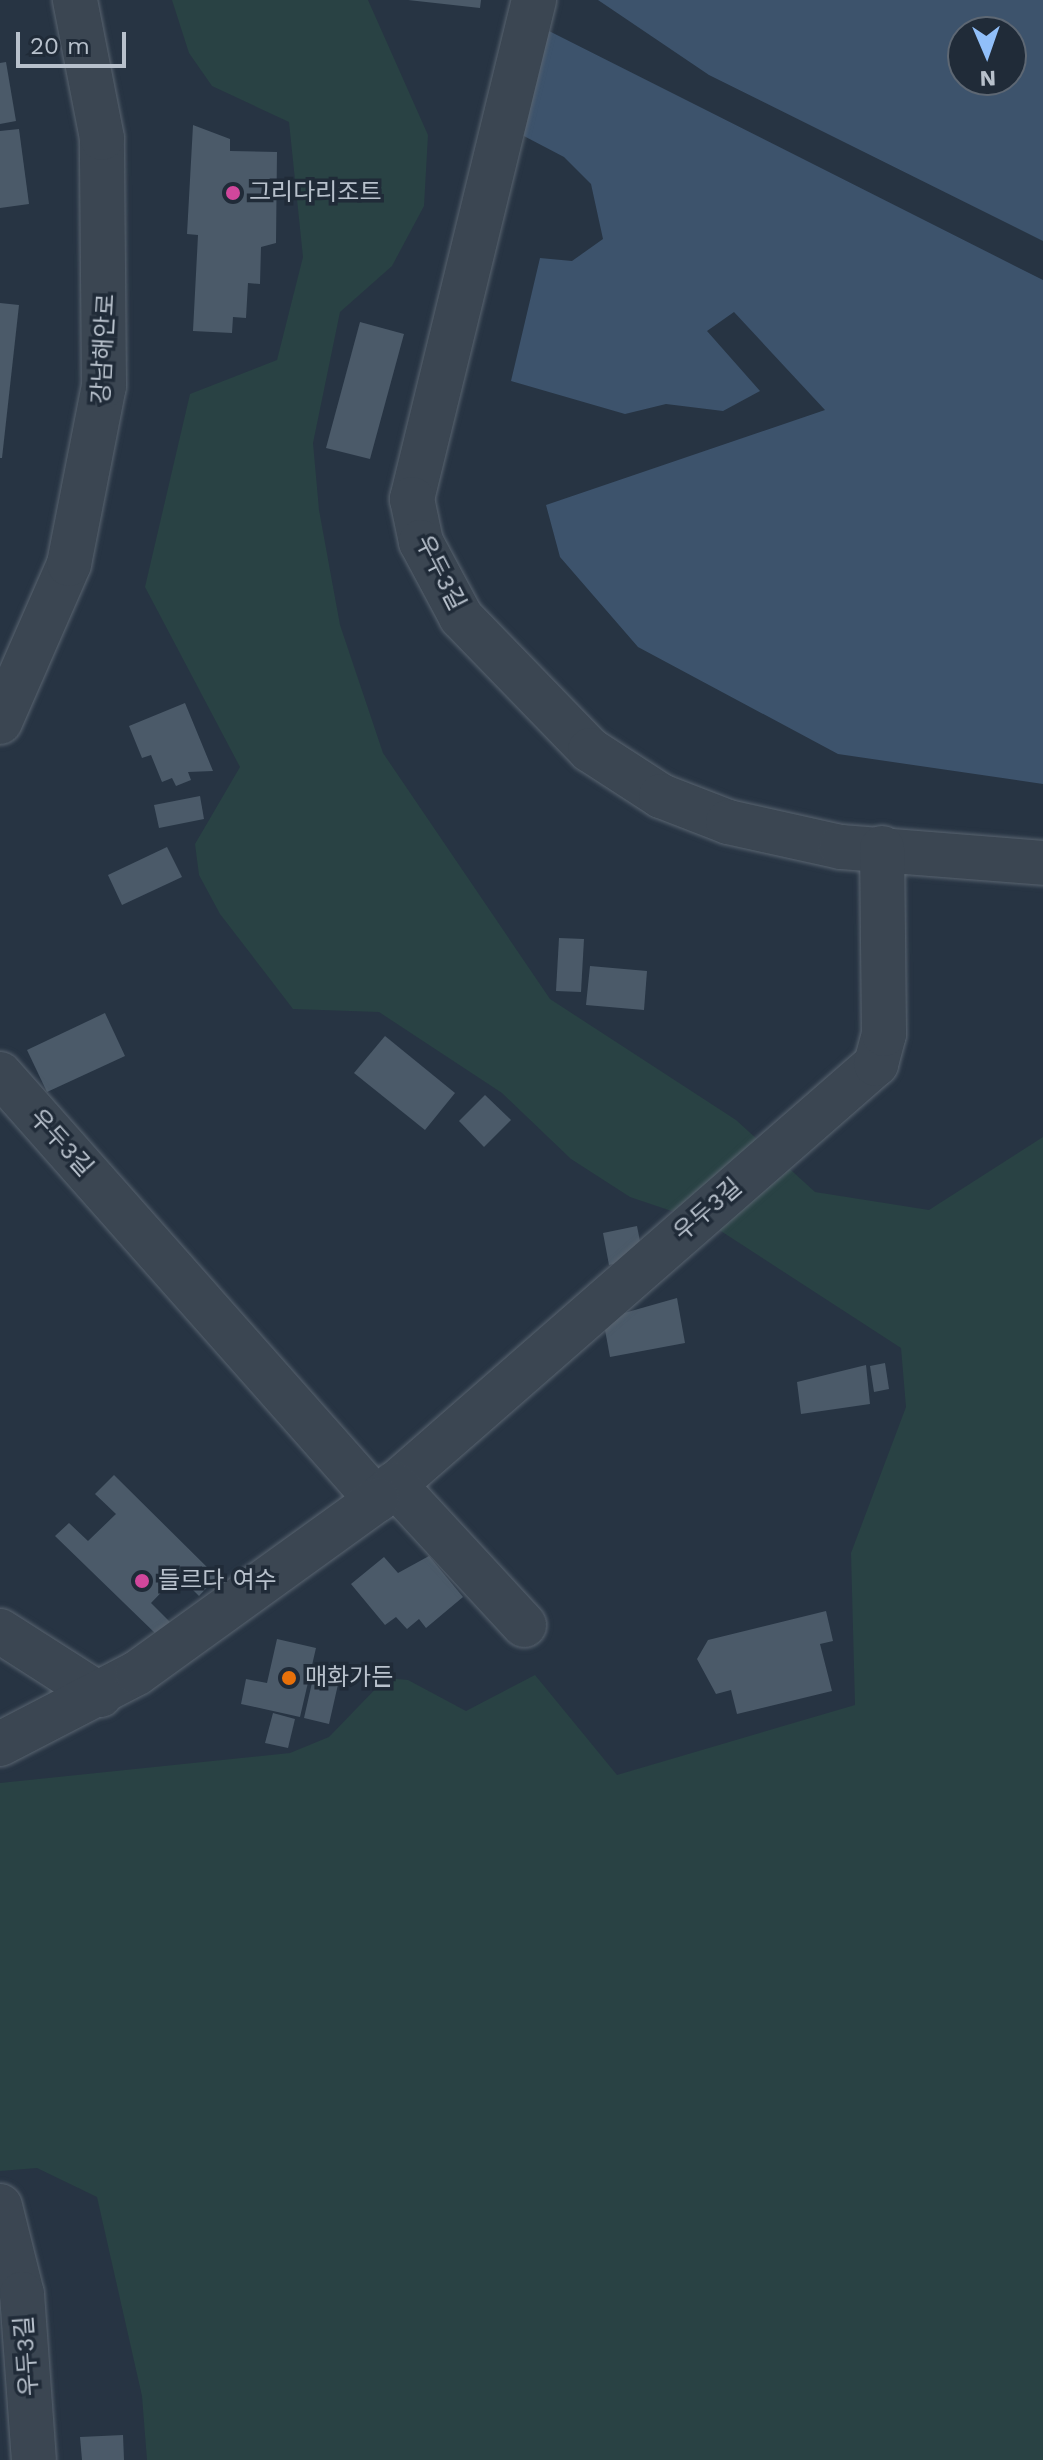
<!DOCTYPE html>
<html>
<head>
<meta charset="utf-8">
<style>
	body { margin:0 }
	#map { position:relative; width:1043px; height:2460px; overflow:hidden; background:#273443; font-family:"Work Sans","Noto Sans KR",sans-serif }
	div>[style] { position:absolute }
	.green>* { inset:0; background:#294244 }
	.water>* { inset:0; background:#3d536c }
	.building>* { inset:0; background:#4b5a69 }
	.roads { filter:drop-shadow(0 0 2px #596470) drop-shadow(0 0 2px #596470) }
	.minor>* { height:44px; margin:-22px; padding:0 22px; transform-origin:22px; border-radius:22px; background:#3b4652 }
	.dots>* { width:22px; height:22px; translate:-50% -50%; box-sizing:border-box; border:4px solid #202b38; border-radius:50% }
	span { translate:-50% -50%; white-space:nowrap; text-align:center; line-height:1.15; -webkit-text-stroke:7px #202b38; paint-order:stroke }
	.poi-label { font-size:24px; color:#b8c1cc }
	.left { translate:0 -50%; text-align:left }
	.street-label { font-size:24px; color:#b8c1cc }
	.north { position:absolute; left:947px; top:16px; width:80px; height:80px; box-sizing:border-box; background:#202b38; border:2px solid #5d6773; border-radius:50%; rotate:178deg; font-size:22px; font-weight:700; line-height:32px; text-align:center; color:#b8c1cc }
	.north::after { content:''; display:block; margin:auto; width:28px; height:36px; background:#91bff9; clip-path:polygon(50% 0,100% 100%,50% 72%,0 100%) }
	.scale { position:absolute; left:16px; top:32px; width:110px; height:36px; box-sizing:border-box; border:4px solid #b8c1cc; border-top:0; padding-left:10px; font-size:24px; line-height:28px; white-space:nowrap; color:#b8c1cc; -webkit-text-stroke:6px #202b38; paint-order:stroke }
</style>
</head>
<body>
<div id="map">
	<div class="green">
		<i style="clip-path:polygon(172px 0,368px 0,428px 135px,424px 206px,392px 266px,340px 312px,313px 443px,319px 510px,340px 625px,383px 753px,550px 999px,736px 1120px,815px 1192px,929px 1210px,1043px 1137px,1043px 2460px,147px 2460px,142px 2396px,97px 2197px,37px 2168px,0 2171px,0 1783px,290px 1753px,329px 1737px,386px 1678px,408px 1680px,466px 1711px,535px 1675px,617px 1775px,855px 1705px,851px 1553px,906px 1407px,901px 1348px,710px 1224px,630px 1197px,571px 1159px,502px 1093px,379px 1012px,293px 1009px,220px 914px,199px 875px,195px 844px,240px 767px,145px 587px,190px 394px,277px 360px,303px 257px,289px 122px,212px 86px,189px 53px)"></i>
	</div>
	<div class="water">
		<i style="clip-path:polygon(evenodd,598px 0,1043px 0,1043px 241px,709px 75px,598px 0,1011px 32px,1011px 80px,963px 80px,963px 32px,1011px 32px)"></i>
		<i style="clip-path:polygon(549px 31px,1043px 280px,1043px 784px,838px 754px,638px 647px,560px 557px,546px 505px,825px 410px,734px 312px,707px 331px,760px 391px,723px 411px,666px 404px,625px 414px,511px 381px,540px 258px,572px 261px,603px 239px,591px 184px,564px 157px,522px 135px)"></i>
	</div>
	<div class="building">
		<i style="clip-path:polygon(408px 0,481px 0,480px 8px)"></i>
		<i style="clip-path:polygon(6px 62px,16px 121px,0 124px,0 63px)"></i>
		<i style="clip-path:polygon(193px 125px,230px 139px,230px 151px,277px 152px,276px 243px,261px 247px,260px 284px,248px 283px,246px 318px,233px 317px,232px 333px,193px 331px,198px 235px,187px 234px)"></i>
		<i style="clip-path:polygon(19px 129px,29px 204px,0 208px,0 131px)"></i>
		<i style="clip-path:polygon(0 303px,19px 305px,2px 458px,0 458px)"></i>
		<i style="clip-path:polygon(360px 322px,404px 334px,370px 459px,326px 448px)"></i>
		<i style="clip-path:polygon(185px 703px,213px 771px,188px 772px,191px 780px,176px 786px,172px 778px,162px 782px,151px 755px,142px 758px,129px 726px)"></i>
		<i style="clip-path:polygon(200px 796px,204px 819px,159px 828px,154px 805px)"></i>
		<i style="clip-path:polygon(167px 847px,182px 877px,122px 905px,108px 875px)"></i>
		<i style="clip-path:polygon(559px 938px,584px 939px,581px 992px,556px 991px)"></i>
		<i style="clip-path:polygon(590px 966px,647px 971px,644px 1010px,586px 1005px)"></i>
		<i style="clip-path:polygon(105px 1013px,125px 1056px,47px 1092px,27px 1050px)"></i>
		<i style="clip-path:polygon(385px 1036px,455px 1093px,425px 1130px,354px 1073px)"></i>
		<i style="clip-path:polygon(485px 1095px,511px 1120px,484px 1147px,459px 1121px)"></i>
		<i style="clip-path:polygon(637px 1226px,643px 1257px,609px 1265px,603px 1233px)"></i>
		<i style="clip-path:polygon(677px 1298px,685px 1343px,610px 1357px,603px 1319px)"></i>
		<i style="clip-path:polygon(885px 1363px,889px 1389px,874px 1392px,870px 1366px)"></i>
		<i style="clip-path:polygon(866px 1365px,870px 1404px,801px 1414px,797px 1382px)"></i>
		<i style="clip-path:polygon(114px 1475px,217px 1577px,199px 1596px,178px 1575px,151px 1603px,170px 1622px,157px 1635px,55px 1536px,69px 1523px,88px 1541px,116px 1514px,95px 1494px)"></i>
		<i style="clip-path:polygon(429px 1556px,463px 1597px,426px 1628px,419px 1619px,407px 1629px,396px 1617px,385px 1625px,351px 1584px,384px 1557px,398px 1573px)"></i>
		<i style="clip-path:polygon(826px 1611px,833px 1641px,820px 1644px,832px 1691px,737px 1714px,731px 1690px,716px 1694px,697px 1659px,708px 1640px)"></i>
		<i style="clip-path:polygon(277px 1639px,316px 1648px,300px 1717px,241px 1704px,246px 1679px,267px 1683px)"></i>
		<i style="clip-path:polygon(314px 1674px,339px 1680px,329px 1724px,304px 1718px)"></i>
		<i style="clip-path:polygon(273px 1713px,295px 1719px,288px 1748px,265px 1743px)"></i>
		<i style="clip-path:polygon(123px 2435px,124px 2460px,82px 2460px,80px 2437px)"></i>
	</div>
	<div class="roads">
		<div class="minor">
			<i style="left:534px;top:0;width:514px;rotate:103.74deg"></i>
			<i style="left:412px;top:499px;width:44px;rotate:78.2deg"></i>
			<i style="left:421px;top:542px;width:85px;rotate:61.9deg"></i>
			<i style="left:461px;top:617px;width:185px;rotate:45.9deg"></i>
			<i style="left:590px;top:750px;width:85px;rotate:32.9deg"></i>
			<i style="left:661px;top:796px;width:72px;rotate:21.2deg"></i>
			<i style="left:728px;top:822px;width:116px;rotate:12.5deg"></i>
			<i style="left:841px;top:847px;width:203px;rotate:4.5deg"></i>
			<i style="left:0;top:722px;width:172px;rotate:-66.4deg"></i>
			<i style="left:69px;top:564px;width:181px;rotate:-78.9deg"></i>
			<i style="left:104px;top:386px;width:248px;rotate:-90.5deg"></i>
			<i style="left:102px;top:138px;width:141px;rotate:-101.1deg"></i>
			<i style="left:0;top:1074px;width:569px;rotate:48.49deg"></i>
			<i style="left:377px;top:1500px;width:663px;rotate:-41.15deg"></i>
			<i style="left:876px;top:1064px;width:31px;rotate:-75deg"></i>
			<i style="left:884px;top:1034px;width:186px;rotate:-90.6deg"></i>
			<i style="left:394px;top:1484px;width:192px;rotate:47.3deg"></i>
			<i style="left:0;top:1631px;width:119px;rotate:32.6deg"></i>
			<i style="left:0;top:1744px;width:154px;rotate:-27.4deg"></i>
			<i style="left:137px;top:1673px;width:296px;rotate:-35.8deg"></i>
			<i style="left:0;top:2206px;width:91px;rotate:76deg"></i>
			<i style="left:22px;top:2294px;width:166px;rotate:85.9deg"></i>
		</div>
	</div>
	<div class="dots">
		<i style="left:233px;top:193px;background:#d1479c"></i>
		<i style="left:142px;top:1581px;background:#d1479c"></i>
		<i style="left:289px;top:1678px;background:#e8710a"></i>
	</div>
	<div class="poi-label">
		<span class="left" style="left:249px;top:193px">그리다리조트</span>
		<span class="left" style="left:158px;top:1581px">들르다 여수</span>
		<span class="left" style="left:305px;top:1678px">매화가든</span>
	</div>
	<div class="street-label">
		<span style="left:104px;top:349px;rotate:-87deg">강남해안로</span>
		<span style="left:440px;top:573px;rotate:63deg">우두3길</span>
		<span style="left:61px;top:1143px;rotate:48deg">우두3길</span>
		<span style="left:708px;top:1210px;rotate:-41deg">우두3길</span>
		<span style="left:27px;top:2356px;rotate:-94deg">우두3길</span>
	</div>
	<div class="north">N</div>
	<div class="scale">20 m</div>
</div>
</body>
</html>
